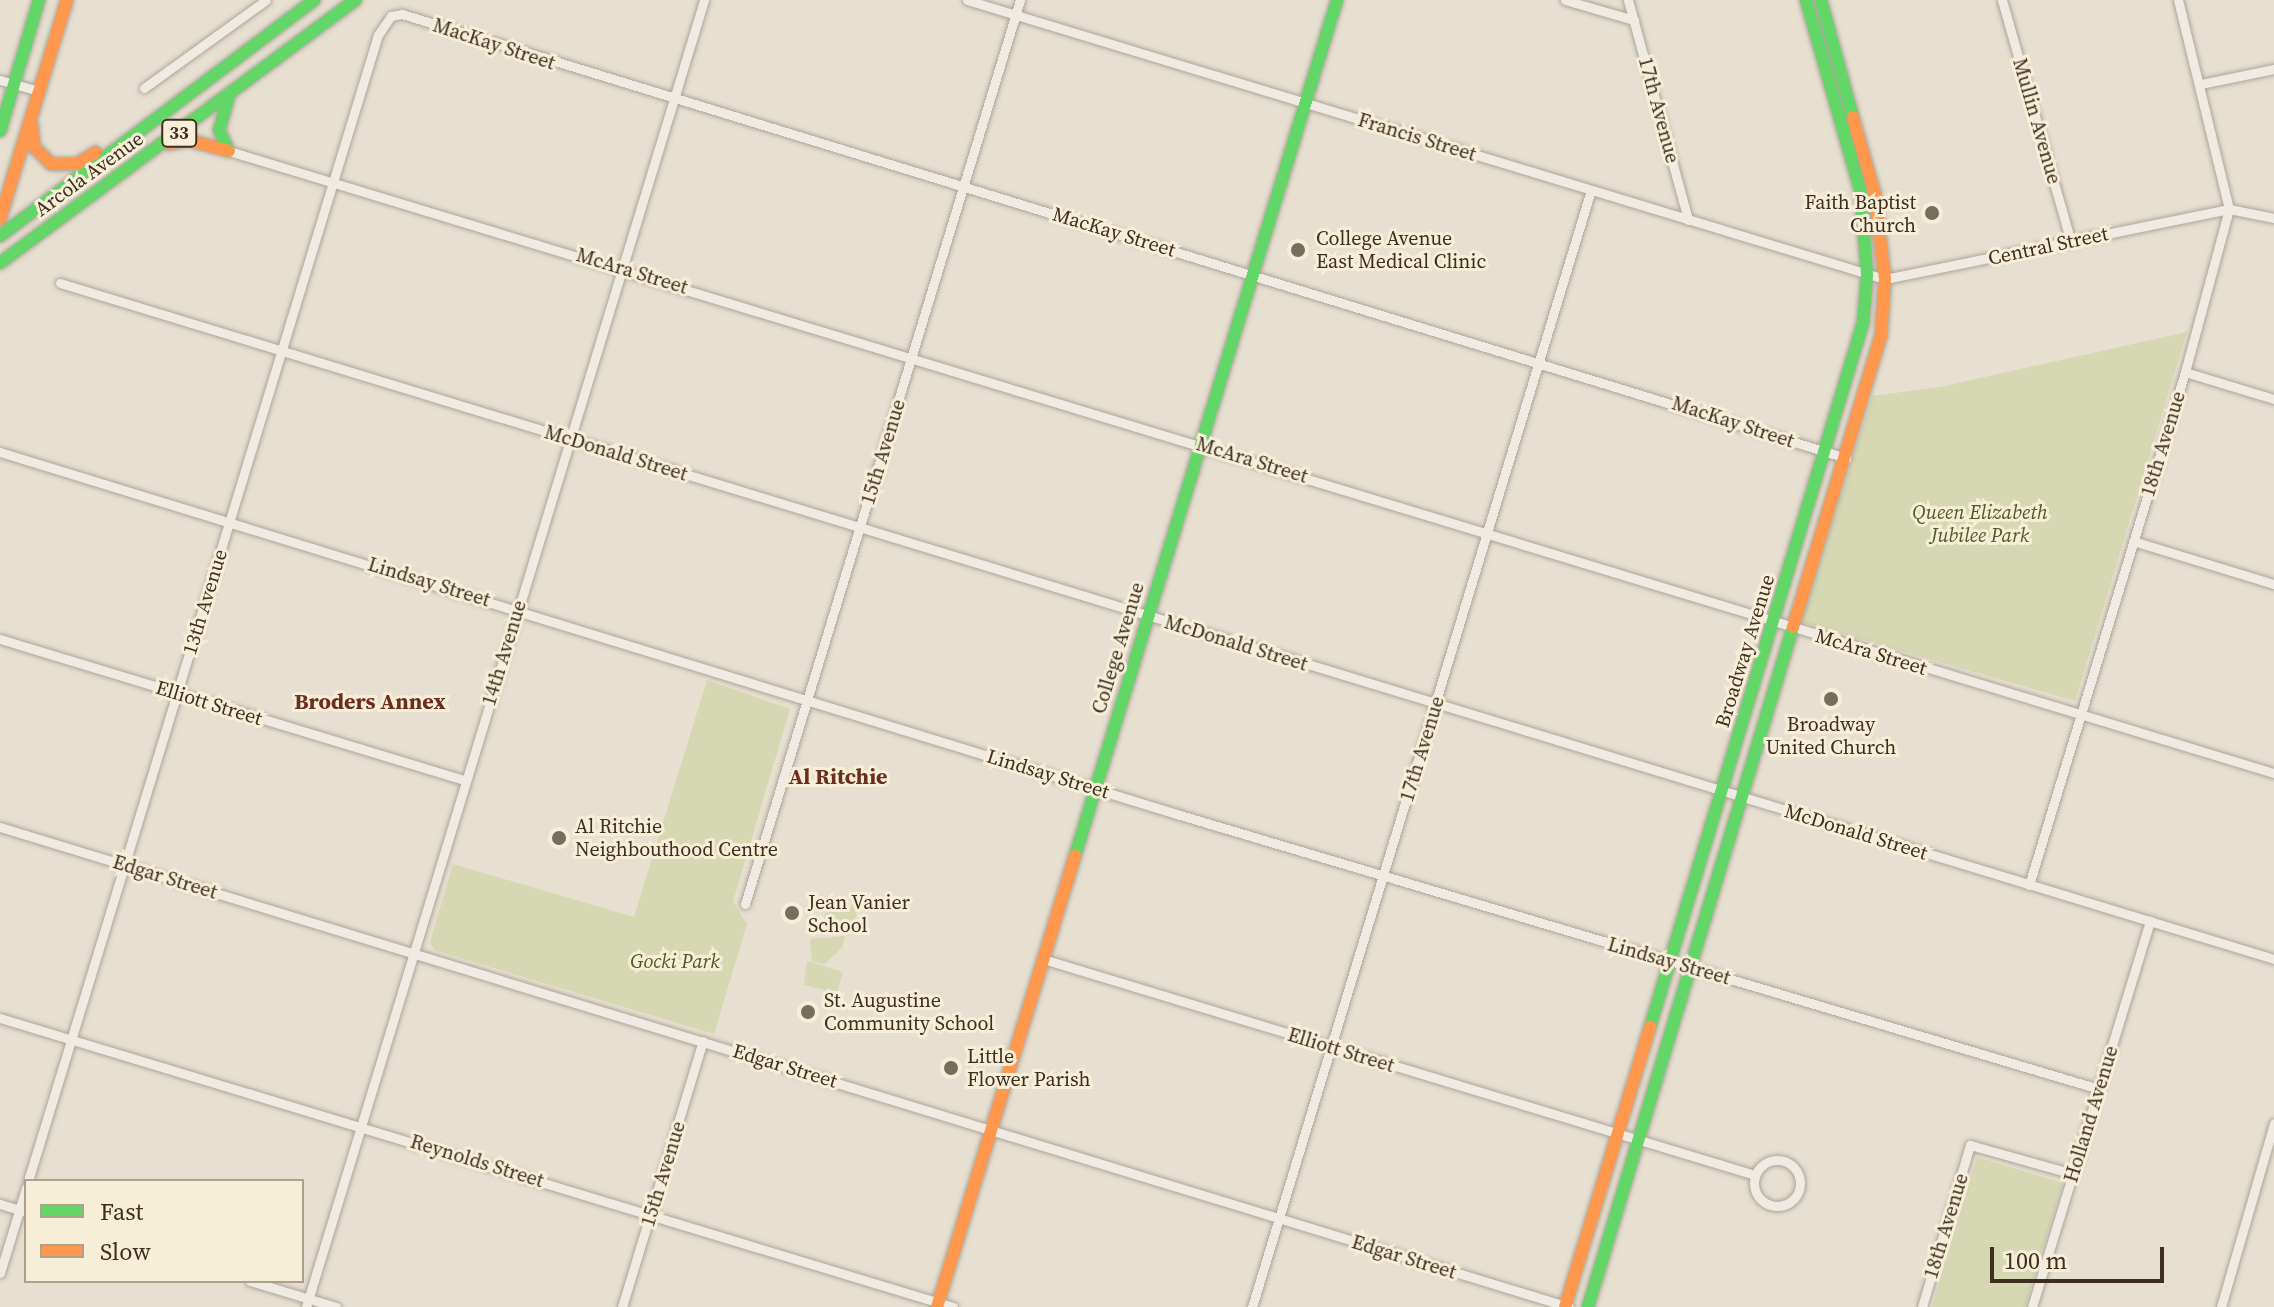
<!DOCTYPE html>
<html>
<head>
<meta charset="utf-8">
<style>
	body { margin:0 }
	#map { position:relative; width:2274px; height:1307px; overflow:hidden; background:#e7e0d1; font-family:"Source Serif 4",serif }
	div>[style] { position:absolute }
	.green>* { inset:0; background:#d6d7b3 }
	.roads { filter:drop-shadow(0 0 2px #ada599) drop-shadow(0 0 2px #ada599) }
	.street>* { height:9px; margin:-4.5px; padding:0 4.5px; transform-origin:4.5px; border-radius:4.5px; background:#efebe3 }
	.street>.ring { margin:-4.5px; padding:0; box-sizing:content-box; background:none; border:9px solid #efebe3; border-radius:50% }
	.fast>* { height:12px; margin:-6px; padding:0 6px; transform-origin:6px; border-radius:6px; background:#63d668 }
	.slow>* { height:12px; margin:-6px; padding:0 6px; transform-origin:6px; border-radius:6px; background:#ff974d }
	.dots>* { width:22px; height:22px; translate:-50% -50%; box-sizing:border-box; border:4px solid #f7eed8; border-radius:50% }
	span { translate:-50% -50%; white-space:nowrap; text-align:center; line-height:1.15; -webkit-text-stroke:6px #f7eed8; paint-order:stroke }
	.shield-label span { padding:2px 6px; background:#f7eed8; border:2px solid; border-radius:6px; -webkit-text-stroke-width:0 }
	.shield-label { font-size:18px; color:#3d2e20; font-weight:700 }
	.street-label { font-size:20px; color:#3d2e20 }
	.poi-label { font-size:20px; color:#3d2e20 }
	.right { translate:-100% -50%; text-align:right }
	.left { translate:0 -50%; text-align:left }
	.park-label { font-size:20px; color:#4d5a26; font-style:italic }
	.neighbourhood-label { font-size:22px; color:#6b2e1e; font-weight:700 }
	.legend { position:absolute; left:24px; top:1179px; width:280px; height:104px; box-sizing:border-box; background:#f7eed8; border:2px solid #ada18e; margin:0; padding:10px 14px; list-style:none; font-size:24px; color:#3d2e20 }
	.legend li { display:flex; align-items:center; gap:16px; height:40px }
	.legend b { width:40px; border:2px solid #ada18e }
	.scale { position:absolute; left:1990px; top:1247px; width:174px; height:36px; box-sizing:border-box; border:4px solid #3d2e20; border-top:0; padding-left:10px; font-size:24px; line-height:28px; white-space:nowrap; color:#3d2e20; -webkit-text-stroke:6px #f7eed8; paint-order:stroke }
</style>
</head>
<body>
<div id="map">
	<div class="green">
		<i style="clip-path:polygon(2187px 332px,2075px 701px,1801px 622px,1872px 396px,1940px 387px)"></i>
		<i style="clip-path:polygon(707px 680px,790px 709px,733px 902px,747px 924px,714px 1034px,434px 950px,430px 942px,453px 864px,634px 917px)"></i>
		<i style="clip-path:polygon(859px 905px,851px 932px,823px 934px,820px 922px,829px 908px)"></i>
		<i style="clip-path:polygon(845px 936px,842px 948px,824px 964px,812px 961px,810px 939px)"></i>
		<i style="clip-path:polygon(807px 961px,843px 972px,837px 993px,804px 985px)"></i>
		<i style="clip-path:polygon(1977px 1157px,2063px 1183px,2025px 1307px,1932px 1307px)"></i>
	</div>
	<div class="roads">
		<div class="street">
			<i style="left:967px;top:0;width:959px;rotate:16.91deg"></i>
			<i style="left:1885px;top:279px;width:351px;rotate:-11.5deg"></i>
			<i style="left:2229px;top:209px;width:46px;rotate:11.3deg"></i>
			<i style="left:1565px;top:0;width:72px;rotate:16.2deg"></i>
			<i style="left:1628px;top:0;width:228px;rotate:74.7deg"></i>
			<i style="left:2002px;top:0;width:252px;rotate:74.1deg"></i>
			<i style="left:0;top:80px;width:41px;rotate:15.8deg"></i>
			<i style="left:2201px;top:84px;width:75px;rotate:-11.6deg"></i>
			<i style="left:144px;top:88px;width:150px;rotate:-35.8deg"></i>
			<i style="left:229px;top:151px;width:2138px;rotate:16.92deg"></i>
			<i style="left:60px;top:283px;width:2315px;rotate:16.98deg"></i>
			<i style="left:2185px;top:372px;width:93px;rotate:16.9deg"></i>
			<i style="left:0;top:452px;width:1235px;rotate:17.1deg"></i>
			<i style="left:1180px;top:815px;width:959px;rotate:16.6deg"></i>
			<i style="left:2133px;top:541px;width:147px;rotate:17deg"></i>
			<i style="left:0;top:639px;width:485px;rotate:16.9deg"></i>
			<i style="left:0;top:827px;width:1641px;rotate:17.01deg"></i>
			<i style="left:2029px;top:885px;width:536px;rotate:-73.09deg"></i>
			<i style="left:2185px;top:372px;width:169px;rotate:-74.9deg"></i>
			<i style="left:2229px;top:209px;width:215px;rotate:-103.7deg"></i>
			<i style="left:745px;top:904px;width:945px;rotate:-73.08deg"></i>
			<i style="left:1043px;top:959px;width:744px;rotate:16.88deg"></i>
			<i style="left:0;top:1018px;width:996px;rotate:16.87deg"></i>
			<i class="ring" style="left:1754px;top:1160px;width:37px;height:37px"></i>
			<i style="left:28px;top:1181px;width:1198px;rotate:-73.02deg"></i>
			<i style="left:378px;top:35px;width:23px;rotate:-56deg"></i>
			<i style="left:391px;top:16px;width:11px;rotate:-10deg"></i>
			<i style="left:402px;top:14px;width:1511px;rotate:17.09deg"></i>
			<i style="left:0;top:1204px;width:27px;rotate:17deg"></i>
			<i style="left:0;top:1273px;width:89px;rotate:-73deg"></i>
			<i style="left:250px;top:1281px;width:90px;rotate:16.8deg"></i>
			<i style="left:306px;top:1307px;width:1366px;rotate:-73.06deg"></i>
			<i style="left:622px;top:1307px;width:278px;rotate:-73.1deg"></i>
			<i style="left:1252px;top:1307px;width:1167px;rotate:-73.12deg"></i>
			<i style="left:1922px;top:1307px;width:169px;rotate:-73.5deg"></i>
			<i style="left:1970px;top:1145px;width:107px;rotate:15.7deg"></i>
			<i style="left:2032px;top:1307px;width:404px;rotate:-73deg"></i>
			<i style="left:2221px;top:1307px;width:191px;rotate:-73.9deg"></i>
		</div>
		<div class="fast">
			<i style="left:1821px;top:0;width:121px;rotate:74.7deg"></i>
			<i style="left:229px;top:96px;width:35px;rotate:106deg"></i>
			<i style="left:219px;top:130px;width:23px;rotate:65deg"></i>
			<i style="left:0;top:131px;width:137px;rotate:-73.4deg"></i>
			<i style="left:0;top:236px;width:393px;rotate:-36.9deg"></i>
			<i style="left:0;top:263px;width:442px;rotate:-36.5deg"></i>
			<i style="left:1075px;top:856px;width:895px;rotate:-72.98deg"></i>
			<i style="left:1650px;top:1027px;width:736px;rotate:-73.17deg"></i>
			<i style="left:1863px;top:323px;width:48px;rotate:-85.2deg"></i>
			<i style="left:1867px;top:275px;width:82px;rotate:-94.2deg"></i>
			<i style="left:1861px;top:193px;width:201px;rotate:-105.9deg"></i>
			<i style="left:1588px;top:1307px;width:710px;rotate:-73.22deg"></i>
		</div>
		<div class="slow">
			<i style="left:32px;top:125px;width:22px;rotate:85deg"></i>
			<i style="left:34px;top:147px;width:24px;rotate:45deg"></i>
			<i style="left:51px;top:164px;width:26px"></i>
			<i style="left:77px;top:164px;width:22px;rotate:-32deg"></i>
			<i style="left:169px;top:144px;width:19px;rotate:-12deg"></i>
			<i style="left:188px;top:140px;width:42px;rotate:15deg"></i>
			<i style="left:0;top:219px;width:229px;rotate:-73deg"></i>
			<i style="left:1793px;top:627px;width:304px;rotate:-73.2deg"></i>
			<i style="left:1881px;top:336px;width:57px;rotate:-86deg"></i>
			<i style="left:1885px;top:279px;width:85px;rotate:-96.8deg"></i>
			<i style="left:1875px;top:195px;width:81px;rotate:-105.8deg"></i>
			<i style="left:937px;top:1307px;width:472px;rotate:-73deg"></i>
			<i style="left:1565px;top:1307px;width:293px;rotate:-73.1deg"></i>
		</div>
	</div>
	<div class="dots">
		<i style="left:1932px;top:213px;background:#786c5e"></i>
		<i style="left:1298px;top:250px;background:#786c5e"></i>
		<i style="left:1831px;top:699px;background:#786c5e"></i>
		<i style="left:559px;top:838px;background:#786c5e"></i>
		<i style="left:792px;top:913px;background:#786c5e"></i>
		<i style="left:808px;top:1012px;background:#786c5e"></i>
		<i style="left:951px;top:1068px;background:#786c5e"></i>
	</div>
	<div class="shield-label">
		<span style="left:179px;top:133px">33</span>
	</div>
	<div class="street-label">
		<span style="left:494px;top:44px;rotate:18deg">MacKay Street</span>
		<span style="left:1659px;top:110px;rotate:75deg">17th Avenue</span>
		<span style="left:2037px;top:121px;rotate:74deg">Mullin Avenue</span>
		<span style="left:1417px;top:137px;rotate:17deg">Francis Street</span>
		<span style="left:89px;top:174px;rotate:-36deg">Arcola Avenue</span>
		<span style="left:1114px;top:232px;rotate:17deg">MacKay Street</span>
		<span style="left:2048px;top:246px;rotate:-12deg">Central Street</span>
		<span style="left:632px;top:271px;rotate:17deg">McAra Street</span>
		<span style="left:1733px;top:422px;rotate:18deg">MacKay Street</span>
		<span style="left:2163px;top:444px;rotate:-73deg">18th Avenue</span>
		<span style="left:883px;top:452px;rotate:-73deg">15th Avenue</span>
		<span style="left:616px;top:453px;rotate:17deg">McDonald Street</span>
		<span style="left:1252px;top:460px;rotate:17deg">McAra Street</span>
		<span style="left:429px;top:582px;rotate:17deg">Lindsay Street</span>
		<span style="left:205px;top:602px;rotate:-73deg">13th Avenue</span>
		<span style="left:1236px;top:643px;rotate:17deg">McDonald Street</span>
		<span style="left:1118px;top:648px;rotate:-73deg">College Avenue</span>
		<span style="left:1745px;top:651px;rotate:-73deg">Broadway Avenue</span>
		<span style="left:1871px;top:652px;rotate:17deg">McAra Street</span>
		<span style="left:504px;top:653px;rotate:-73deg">14th Avenue</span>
		<span style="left:209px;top:703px;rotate:17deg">Elliott Street</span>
		<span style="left:1422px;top:749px;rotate:-73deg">17th Avenue</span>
		<span style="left:1048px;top:774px;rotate:17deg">Lindsay Street</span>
		<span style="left:1856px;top:832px;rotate:17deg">McDonald Street</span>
		<span style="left:165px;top:877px;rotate:17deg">Edgar Street</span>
		<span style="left:1669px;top:961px;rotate:16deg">Lindsay Street</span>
		<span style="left:1341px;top:1050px;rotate:17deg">Elliott Street</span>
		<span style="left:785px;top:1066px;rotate:17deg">Edgar Street</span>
		<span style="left:2091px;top:1114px;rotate:-73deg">Holland Avenue</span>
		<span style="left:477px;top:1161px;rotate:17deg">Reynolds Street</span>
		<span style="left:663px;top:1174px;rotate:-73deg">15th Avenue</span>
		<span style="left:1946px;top:1226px;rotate:-73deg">18th Avenue</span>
		<span style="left:1404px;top:1257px;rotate:17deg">Edgar Street</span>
	</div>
	<div class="poi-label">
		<span class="right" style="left:1916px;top:214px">Faith Baptist<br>Church</span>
		<span class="left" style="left:1316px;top:250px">College Avenue<br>East Medical Clinic</span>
		<span style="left:1831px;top:736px">Broadway<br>United Church</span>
		<span class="left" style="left:575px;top:838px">Al Ritchie<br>Neighbouthood Centre</span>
		<span class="left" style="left:808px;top:914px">Jean Vanier<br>School</span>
		<span class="left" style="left:824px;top:1012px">St. Augustine<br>Community School</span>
		<span class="left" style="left:967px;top:1068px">Little<br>Flower Parish</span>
	</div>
	<div class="park-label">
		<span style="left:1980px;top:524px">Queen Elizabeth<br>Jubilee Park</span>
		<span style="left:675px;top:961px">Gocki Park</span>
	</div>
	<div class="neighbourhood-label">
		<span style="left:370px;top:702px">Broders Annex</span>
		<span style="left:838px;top:777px">Al Ritchie</span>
	</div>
	<ul class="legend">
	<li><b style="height:10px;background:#63d668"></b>Fast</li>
	<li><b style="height:10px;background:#ff974d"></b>Slow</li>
	</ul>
	<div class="scale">100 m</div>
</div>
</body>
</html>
